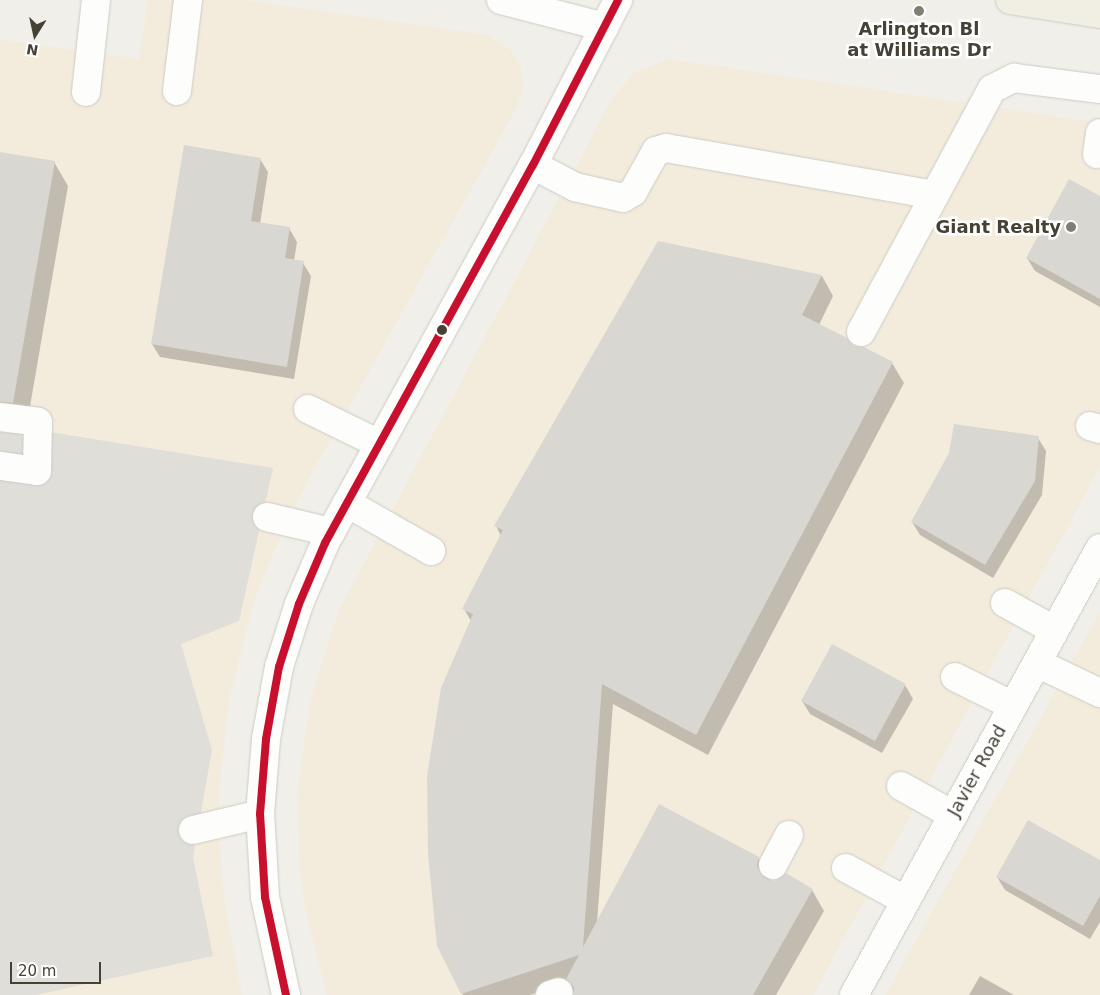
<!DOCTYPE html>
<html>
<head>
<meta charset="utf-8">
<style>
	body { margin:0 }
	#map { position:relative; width:1100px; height:995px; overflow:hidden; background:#f0efe9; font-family:"DejaVu Sans",sans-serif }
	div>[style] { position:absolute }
	.commercial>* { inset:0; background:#f3ecdc }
	.parking>* { inset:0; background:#dfded9 }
	.shadow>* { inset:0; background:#0003 }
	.building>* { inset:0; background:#d9d7d1 }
	.roads { filter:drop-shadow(0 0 1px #cccbc5) drop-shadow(0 0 1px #cccbc5) }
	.minor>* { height:28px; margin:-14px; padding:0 14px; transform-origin:14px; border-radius:14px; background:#fdfdfc }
	.major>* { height:28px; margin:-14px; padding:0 14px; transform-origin:14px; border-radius:14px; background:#f1eee3 }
	.bus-1>* { height:8px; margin:-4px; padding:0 4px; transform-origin:4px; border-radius:4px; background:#c8102e }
	.dots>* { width:14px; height:14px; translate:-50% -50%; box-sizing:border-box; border:2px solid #fff; border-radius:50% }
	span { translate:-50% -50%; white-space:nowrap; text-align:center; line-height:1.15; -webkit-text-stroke:5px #fff; paint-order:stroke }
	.poi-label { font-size:18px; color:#454135; font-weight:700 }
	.right { translate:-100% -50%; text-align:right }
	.street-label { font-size:18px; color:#454135 }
	.north { position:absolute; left:10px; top:10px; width:50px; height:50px; -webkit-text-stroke:4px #fff; paint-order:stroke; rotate:190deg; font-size:14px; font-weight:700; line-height:20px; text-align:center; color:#454135 }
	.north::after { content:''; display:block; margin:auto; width:18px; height:22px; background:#454135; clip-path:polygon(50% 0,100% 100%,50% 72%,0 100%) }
	.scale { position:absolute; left:10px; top:962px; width:91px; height:22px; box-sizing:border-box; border:2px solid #454135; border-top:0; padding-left:6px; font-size:15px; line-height:18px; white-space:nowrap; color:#454135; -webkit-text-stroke:4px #fff; paint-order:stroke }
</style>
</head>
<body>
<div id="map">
	<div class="commercial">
		<i style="clip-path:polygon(148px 0,244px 0,487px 35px,511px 50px,521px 68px,523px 89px,516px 109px,307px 482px,268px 565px,253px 605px,229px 699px,220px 784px,219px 838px,225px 906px,242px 995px,0 995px,0 40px,139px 59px)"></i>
		<i style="clip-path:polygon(evenodd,669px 59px,1100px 123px,1100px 467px,813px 995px,327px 995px,305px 908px,300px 871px,297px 795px,310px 702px,338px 612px,613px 97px,634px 73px,669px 59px,777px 626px,712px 746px,711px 745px,777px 626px)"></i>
		<i style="clip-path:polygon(1100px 612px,1100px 995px,885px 995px,961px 860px)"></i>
	</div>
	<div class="parking">
		<i style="clip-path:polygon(0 424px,273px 468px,239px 621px,181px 644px,212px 750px,193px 857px,213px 956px,36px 995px,0 995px)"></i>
	</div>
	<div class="shadow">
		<i style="clip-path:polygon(0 153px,54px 162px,68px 186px,28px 418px,0 413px)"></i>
		<i style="clip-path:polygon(260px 159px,268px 172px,260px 224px,289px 228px,297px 242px,294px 261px,303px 263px,311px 276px,294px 379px,160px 357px,152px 344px)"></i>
		<i style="clip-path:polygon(1100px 198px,1100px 307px,1035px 271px,1027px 258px)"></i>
		<i style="clip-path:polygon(659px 242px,822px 276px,833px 296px,819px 325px,853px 347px,892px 363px,904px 383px,708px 755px,613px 704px,597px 923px,758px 858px,770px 881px,812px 890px,824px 911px,776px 995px,574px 995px,570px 982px,530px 995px,463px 995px,438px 945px,471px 621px,464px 609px,501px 536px,496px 526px)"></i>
		<i style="clip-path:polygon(1038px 438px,1046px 451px,1042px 495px,993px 578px,920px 535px,912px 522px,950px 453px)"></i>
		<i style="clip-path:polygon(905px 685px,913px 699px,882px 753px,810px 714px,802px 701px)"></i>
		<i style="clip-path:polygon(1100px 862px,1100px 922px,1090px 939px,1005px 890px,997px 877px)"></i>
		<i style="clip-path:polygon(980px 976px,1014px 995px,969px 995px)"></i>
	</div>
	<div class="building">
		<i style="clip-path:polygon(184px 145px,261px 158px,251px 221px,290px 227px,285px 258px,304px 261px,287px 367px,151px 344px)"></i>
		<i style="clip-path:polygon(0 152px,55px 161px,13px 403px,0 402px)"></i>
		<i style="clip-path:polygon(1069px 179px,1100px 196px,1100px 299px,1026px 258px)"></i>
		<i style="clip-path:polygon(658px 241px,822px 275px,802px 315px,847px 338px,854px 346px,864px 347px,893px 362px,696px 735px,602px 684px,583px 947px,659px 804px,759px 857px,757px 866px,765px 878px,774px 881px,786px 873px,813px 889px,753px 995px,574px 995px,574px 987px,566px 979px,579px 955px,461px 994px,437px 946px,428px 854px,427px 776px,441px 688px,473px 614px,462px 609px,503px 530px,494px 526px)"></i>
		<i style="clip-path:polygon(954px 424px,1039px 436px,1035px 481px,985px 565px,911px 522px,949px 453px)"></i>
		<i style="clip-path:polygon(832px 644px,906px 684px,875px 741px,801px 701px)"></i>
		<i style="clip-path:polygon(1028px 820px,1100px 860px,1100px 896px,1083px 926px,996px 877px)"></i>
	</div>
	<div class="roads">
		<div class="minor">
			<i style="left:501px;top:0;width:107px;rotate:14.6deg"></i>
			<i style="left:177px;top:91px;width:92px;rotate:-83.1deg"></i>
			<i style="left:86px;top:92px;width:93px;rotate:-83.8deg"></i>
			<i style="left:1097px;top:154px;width:21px;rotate:-82deg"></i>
			<i style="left:533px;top:165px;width:47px;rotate:27.6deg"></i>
			<i style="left:575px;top:187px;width:49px;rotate:12.9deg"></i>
			<i style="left:623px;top:198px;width:12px;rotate:-31deg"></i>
			<i style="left:633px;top:192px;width:47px;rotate:-60.7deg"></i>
			<i style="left:656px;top:151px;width:10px;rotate:-17deg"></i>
			<i style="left:666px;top:148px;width:273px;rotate:9.9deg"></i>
			<i style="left:861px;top:332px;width:276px;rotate:-61.7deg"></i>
			<i style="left:992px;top:89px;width:25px;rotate:-27deg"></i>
			<i style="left:1014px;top:78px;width:87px;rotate:7.3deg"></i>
			<i style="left:308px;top:409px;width:79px;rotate:26.2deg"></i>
			<i style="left:0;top:417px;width:38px;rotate:7deg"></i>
			<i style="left:38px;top:422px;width:49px;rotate:91.2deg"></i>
			<i style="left:37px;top:471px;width:37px;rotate:-172deg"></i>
			<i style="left:1090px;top:426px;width:10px;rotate:17deg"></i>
			<i style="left:347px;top:503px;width:97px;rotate:29.7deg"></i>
			<i style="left:267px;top:517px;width:66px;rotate:13.2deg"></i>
			<i style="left:1005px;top:603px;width:56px;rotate:28.9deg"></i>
			<i style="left:1037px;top:663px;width:70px;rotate:25.5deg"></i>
			<i style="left:955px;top:677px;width:65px;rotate:26.6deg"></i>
			<i style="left:901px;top:786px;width:60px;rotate:29.1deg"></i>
			<i style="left:193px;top:830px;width:69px;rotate:-13.4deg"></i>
			<i style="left:773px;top:865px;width:34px;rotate:-62deg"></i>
			<i style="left:846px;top:868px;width:68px;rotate:28.8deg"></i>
			<i style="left:286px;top:995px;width:100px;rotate:-102.1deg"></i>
			<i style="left:265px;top:897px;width:83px;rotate:-93.4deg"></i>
			<i style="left:260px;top:814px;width:75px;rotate:-85.4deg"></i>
			<i style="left:266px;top:739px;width:73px;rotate:-79.8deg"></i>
			<i style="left:279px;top:667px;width:66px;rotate:-72.4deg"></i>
			<i style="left:299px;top:604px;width:66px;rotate:-66.9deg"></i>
			<i style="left:325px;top:543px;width:431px;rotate:-61.2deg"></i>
			<i style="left:533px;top:165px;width:186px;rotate:-62.7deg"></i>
			<i style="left:550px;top:995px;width:9px;rotate:-18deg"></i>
			<i style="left:854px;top:995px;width:510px;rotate:-61.17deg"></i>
		</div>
		<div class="major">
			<i style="left:1010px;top:0;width:91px;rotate:8.8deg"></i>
		</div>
	</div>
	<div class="bus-1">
		<i style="left:286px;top:995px;width:100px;rotate:-102.1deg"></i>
		<i style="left:265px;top:897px;width:83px;rotate:-93.4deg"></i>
		<i style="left:260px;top:814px;width:75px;rotate:-85.4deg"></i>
		<i style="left:266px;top:739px;width:73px;rotate:-79.8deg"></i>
		<i style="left:279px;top:667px;width:66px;rotate:-72.4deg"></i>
		<i style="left:299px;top:604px;width:66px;rotate:-66.9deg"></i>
		<i style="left:325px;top:543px;width:431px;rotate:-61.2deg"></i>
		<i style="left:533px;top:165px;width:186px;rotate:-62.7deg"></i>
	</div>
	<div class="dots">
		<i style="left:919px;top:11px;background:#817e74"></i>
		<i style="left:1071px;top:227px;background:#817e74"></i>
		<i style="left:442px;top:330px;background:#454135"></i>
	</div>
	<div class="poi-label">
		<span style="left:919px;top:40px">Arlington Bl<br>at Williams Dr</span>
		<span class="right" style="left:1061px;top:227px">Giant Realty</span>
	</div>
	<div class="street-label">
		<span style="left:977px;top:771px;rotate:-61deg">Javier Road</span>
	</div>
	<div class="north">N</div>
	<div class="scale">20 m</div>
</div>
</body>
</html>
